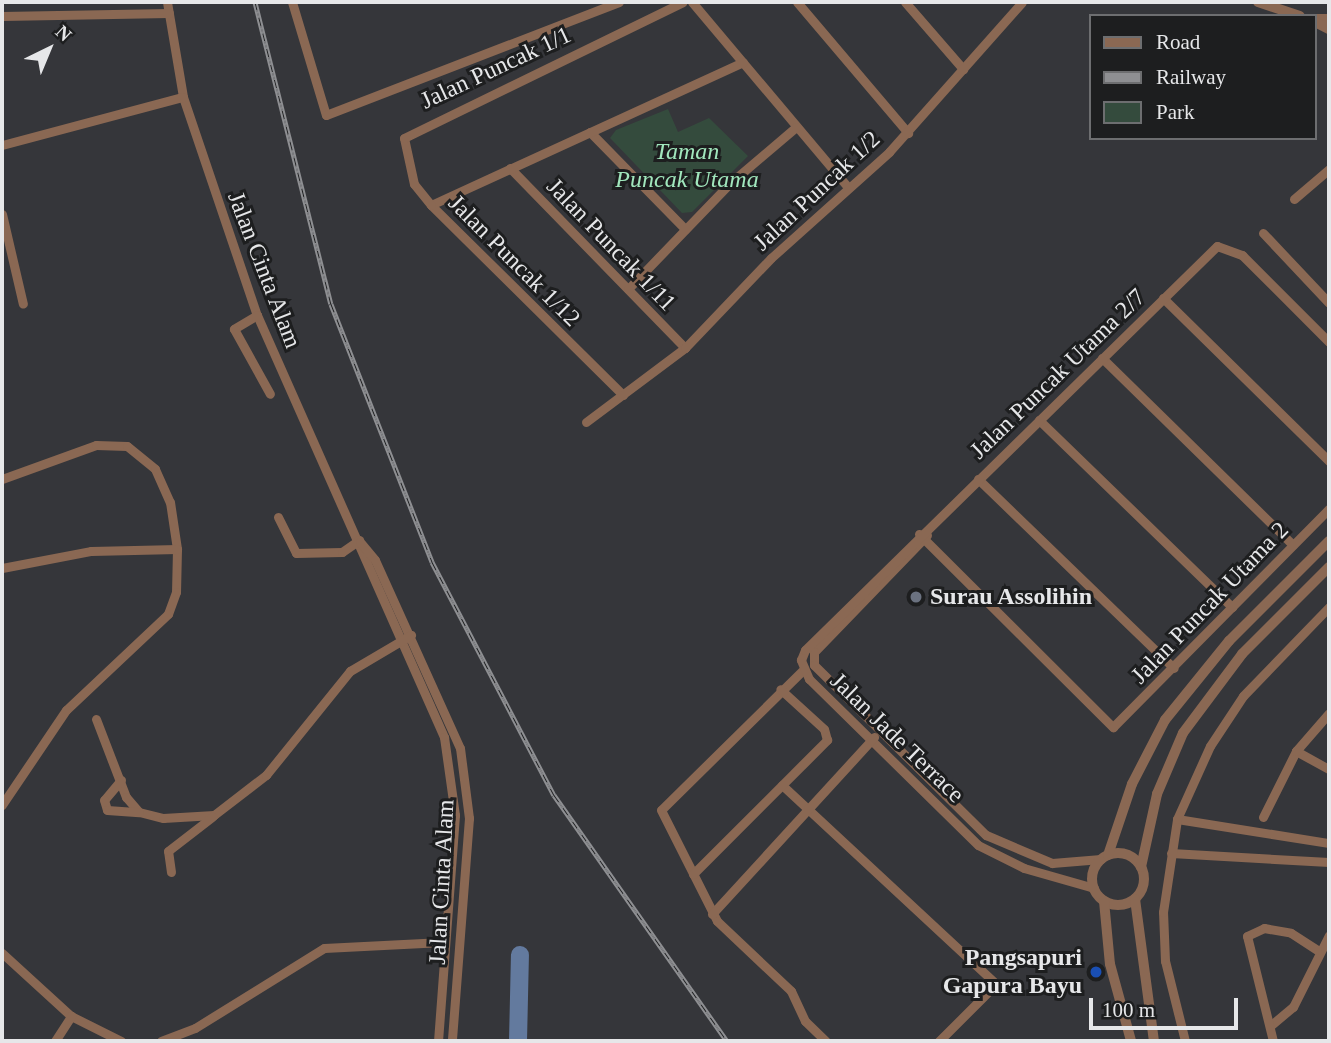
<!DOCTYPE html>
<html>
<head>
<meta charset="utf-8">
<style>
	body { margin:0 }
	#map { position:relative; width:1331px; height:1043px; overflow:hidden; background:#35363a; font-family:Georgia,serif }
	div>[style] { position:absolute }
	.green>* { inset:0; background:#344b3d }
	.river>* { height:18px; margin:-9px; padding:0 9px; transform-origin:9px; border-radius:9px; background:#637a9e }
	.minor>* { height:9px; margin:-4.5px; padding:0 4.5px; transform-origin:4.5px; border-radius:4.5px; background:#8a6853 }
	.tertiary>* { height:10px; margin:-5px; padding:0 5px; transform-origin:5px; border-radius:5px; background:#8a6853 }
	.tertiary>.ring { margin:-5px; padding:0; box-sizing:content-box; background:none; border:10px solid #8a6853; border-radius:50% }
	.rail>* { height:5px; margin-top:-2.5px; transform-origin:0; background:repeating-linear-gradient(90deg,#1d1e1f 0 8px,#8e8f92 0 16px); box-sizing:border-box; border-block:2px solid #8e8f92 }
	.dots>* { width:19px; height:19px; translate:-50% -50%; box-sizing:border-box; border:4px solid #1d1e1f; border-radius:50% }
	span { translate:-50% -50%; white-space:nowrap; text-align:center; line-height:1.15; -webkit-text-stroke:6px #1d1e1f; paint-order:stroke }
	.street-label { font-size:24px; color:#e6e7e9 }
	.park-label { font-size:24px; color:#a1e7bd; font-style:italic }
	.poi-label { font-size:24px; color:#e6e7e9; font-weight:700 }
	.left { translate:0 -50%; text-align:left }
	.right { translate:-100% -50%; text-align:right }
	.frame { position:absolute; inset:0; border:4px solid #e6e7e9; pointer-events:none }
	.legend { position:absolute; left:1089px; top:14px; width:228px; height:126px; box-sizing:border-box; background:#1d1e1f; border:2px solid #6d6e70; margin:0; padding:9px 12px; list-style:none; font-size:21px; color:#e6e7e9 }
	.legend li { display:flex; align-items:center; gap:14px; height:35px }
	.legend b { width:35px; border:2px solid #6d6e70 }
	.north { position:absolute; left:14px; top:14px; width:70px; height:70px; -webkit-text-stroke:5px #1d1e1f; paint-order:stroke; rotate:43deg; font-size:19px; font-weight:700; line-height:28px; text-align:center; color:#e6e7e9 }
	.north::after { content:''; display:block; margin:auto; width:24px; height:32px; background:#e6e7e9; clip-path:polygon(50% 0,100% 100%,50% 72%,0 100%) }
	.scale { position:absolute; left:1089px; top:998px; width:149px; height:32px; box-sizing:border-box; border:4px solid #e6e7e9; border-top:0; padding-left:9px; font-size:21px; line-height:24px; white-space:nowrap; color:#e6e7e9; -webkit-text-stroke:5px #1d1e1f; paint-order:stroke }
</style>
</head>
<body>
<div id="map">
	<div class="green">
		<i style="clip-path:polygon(668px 109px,678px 132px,709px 118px,748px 156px,692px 212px,682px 213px,610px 138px,616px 130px)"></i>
	</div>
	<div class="river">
		<i style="left:518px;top:1041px;width:86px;rotate:-88.7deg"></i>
	</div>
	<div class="minor">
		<i style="left:167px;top:2px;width:96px;rotate:80.4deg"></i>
		<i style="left:183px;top:97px;width:230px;rotate:71.3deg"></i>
		<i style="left:257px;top:315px;width:462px;rotate:66.1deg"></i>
		<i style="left:444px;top:737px;width:79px;rotate:82deg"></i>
		<i style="left:455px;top:815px;width:227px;rotate:94.3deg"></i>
		<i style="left:292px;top:2px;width:118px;rotate:73.3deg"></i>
		<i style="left:326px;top:115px;width:314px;rotate:-21.1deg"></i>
		<i style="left:692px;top:2px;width:242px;rotate:49.9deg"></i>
		<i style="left:797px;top:2px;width:172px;rotate:49.7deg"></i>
		<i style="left:905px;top:2px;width:89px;rotate:49.1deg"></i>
		<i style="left:2px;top:16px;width:167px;rotate:-1deg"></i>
		<i style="left:590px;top:132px;width:136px;rotate:45.6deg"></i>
		<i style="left:2px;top:145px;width:187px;rotate:-14.9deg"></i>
		<i style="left:510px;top:168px;width:251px;rotate:45.8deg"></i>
		<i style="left:1294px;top:199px;width:46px;rotate:-40.6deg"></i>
		<i style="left:431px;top:205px;width:343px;rotate:-24.6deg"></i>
		<i style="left:2px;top:214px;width:92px;rotate:76.9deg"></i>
		<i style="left:1263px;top:233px;width:96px;rotate:46.7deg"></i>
		<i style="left:628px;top:289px;width:146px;rotate:-46.1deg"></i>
		<i style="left:729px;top:184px;width:88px;rotate:-40.4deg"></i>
		<i style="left:1163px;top:298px;width:233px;rotate:44.5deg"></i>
		<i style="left:257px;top:315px;width:27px;rotate:149deg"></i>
		<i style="left:234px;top:329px;width:74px;rotate:61deg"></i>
		<i style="left:1102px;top:358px;width:267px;rotate:44.4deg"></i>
		<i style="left:623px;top:395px;width:270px;rotate:-135.3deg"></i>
		<i style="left:431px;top:205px;width:27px;rotate:-129deg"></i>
		<i style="left:414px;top:184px;width:47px;rotate:-102.3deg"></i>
		<i style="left:404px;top:138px;width:310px;rotate:-26deg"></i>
		<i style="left:1039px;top:420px;width:269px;rotate:44.1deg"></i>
		<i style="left:586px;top:422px;width:124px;rotate:-36.8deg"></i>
		<i style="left:685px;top:348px;width:124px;rotate:-46.3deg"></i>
		<i style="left:771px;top:258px;width:159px;rotate:-41.9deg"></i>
		<i style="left:889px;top:152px;width:200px;rotate:-48.4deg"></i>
		<i style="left:2px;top:479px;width:100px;rotate:-19.9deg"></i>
		<i style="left:96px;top:445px;width:31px;rotate:2deg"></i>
		<i style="left:127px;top:446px;width:36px;rotate:39deg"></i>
		<i style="left:155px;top:469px;width:36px;rotate:66deg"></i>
		<i style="left:170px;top:502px;width:48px;rotate:81.5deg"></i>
		<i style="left:177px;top:549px;width:43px;rotate:91.3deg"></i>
		<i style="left:176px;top:592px;width:23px;rotate:110deg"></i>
		<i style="left:168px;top:614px;width:140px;rotate:136.7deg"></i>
		<i style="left:66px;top:710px;width:115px;rotate:124deg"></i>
		<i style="left:978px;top:479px;width:272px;rotate:44deg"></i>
		<i style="left:278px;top:517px;width:40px;rotate:63.4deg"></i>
		<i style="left:296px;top:553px;width:46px;rotate:-1.2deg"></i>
		<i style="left:342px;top:552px;width:21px;rotate:-35deg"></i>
		<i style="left:919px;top:534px;width:274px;rotate:44.9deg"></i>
		<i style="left:1113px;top:727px;width:307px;rotate:-45.3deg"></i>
		<i style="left:927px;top:535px;width:163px;rotate:134deg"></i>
		<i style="left:814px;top:652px;width:13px;rotate:90deg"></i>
		<i style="left:814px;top:665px;width:242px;rotate:44.7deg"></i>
		<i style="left:986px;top:835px;width:72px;rotate:23deg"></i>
		<i style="left:1052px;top:863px;width:49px;rotate:-4.7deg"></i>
		<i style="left:360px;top:542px;width:23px;rotate:50deg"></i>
		<i style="left:375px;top:560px;width:206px;rotate:65.7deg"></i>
		<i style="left:460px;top:748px;width:71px;rotate:82.7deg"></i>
		<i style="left:469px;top:818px;width:224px;rotate:94.4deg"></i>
		<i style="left:2px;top:568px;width:91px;rotate:-10.8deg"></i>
		<i style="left:91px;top:551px;width:86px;rotate:-1.3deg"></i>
		<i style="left:803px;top:670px;width:199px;rotate:135.4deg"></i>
		<i style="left:661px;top:810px;width:124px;rotate:63.2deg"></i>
		<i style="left:717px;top:921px;width:102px;rotate:43.4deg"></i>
		<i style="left:791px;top:991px;width:33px;rotate:65deg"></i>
		<i style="left:805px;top:1021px;width:29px;rotate:44deg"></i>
		<i style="left:96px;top:719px;width:84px;rotate:69deg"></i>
		<i style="left:126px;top:797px;width:20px;rotate:49deg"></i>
		<i style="left:139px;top:812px;width:25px;rotate:14deg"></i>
		<i style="left:163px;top:818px;width:51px;rotate:-3.4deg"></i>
		<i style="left:214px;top:815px;width:66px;rotate:-37.6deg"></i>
		<i style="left:266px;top:775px;width:134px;rotate:-51.1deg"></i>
		<i style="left:350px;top:671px;width:71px;rotate:-30.5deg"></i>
		<i style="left:1296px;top:751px;width:38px;rotate:29deg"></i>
		<i style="left:121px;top:780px;width:26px;rotate:130deg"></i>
		<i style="left:104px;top:800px;width:10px;rotate:73deg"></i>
		<i style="left:107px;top:810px;width:32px;rotate:4deg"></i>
		<i style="left:782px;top:785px;width:292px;rotate:42.9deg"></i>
		<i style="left:996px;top:984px;width:81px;rotate:135deg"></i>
		<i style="left:1263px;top:817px;width:74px;rotate:-63.4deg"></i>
		<i style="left:1296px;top:751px;width:50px;rotate:-49deg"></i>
		<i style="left:1177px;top:819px;width:154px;rotate:9deg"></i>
		<i style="left:1171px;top:853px;width:158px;rotate:3.3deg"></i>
		<i style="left:171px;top:872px;width:21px;rotate:-98deg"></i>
		<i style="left:168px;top:851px;width:56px;rotate:-37.7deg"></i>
		<i style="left:693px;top:874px;width:190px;rotate:-45deg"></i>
		<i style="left:827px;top:740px;width:11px;rotate:-105deg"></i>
		<i style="left:824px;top:729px;width:59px;rotate:-137.7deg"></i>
		<i style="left:1094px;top:888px;width:73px;rotate:-164.1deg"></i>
		<i style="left:1024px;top:868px;width:51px;rotate:-153.4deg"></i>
		<i style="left:978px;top:845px;width:237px;rotate:-135.5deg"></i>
		<i style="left:809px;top:679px;width:21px;rotate:-113deg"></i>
		<i style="left:801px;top:660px;width:11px;rotate:-68deg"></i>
		<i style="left:805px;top:650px;width:577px;rotate:-44.44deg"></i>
		<i style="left:1217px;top:246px;width:27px;rotate:20deg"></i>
		<i style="left:1242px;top:255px;width:123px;rotate:45deg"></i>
		<i style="left:712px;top:914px;width:240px;rotate:-47.5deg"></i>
		<i style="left:2px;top:953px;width:93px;rotate:42.4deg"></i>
		<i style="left:71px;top:1016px;width:56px;rotate:26.6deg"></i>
		<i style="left:1270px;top:1026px;width:30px;rotate:-40deg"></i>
		<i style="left:1293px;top:1007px;width:80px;rotate:-63.4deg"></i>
		<i style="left:55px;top:1041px;width:30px;rotate:-57deg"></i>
		<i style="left:161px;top:1041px;width:36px;rotate:-21deg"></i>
		<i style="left:195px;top:1028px;width:152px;rotate:-31.8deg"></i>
		<i style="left:324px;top:948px;width:119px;rotate:-2.9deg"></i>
		<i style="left:1185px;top:1041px;width:82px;rotate:-104deg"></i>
		<i style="left:1165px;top:961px;width:49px;rotate:-92.3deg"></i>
		<i style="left:1163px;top:912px;width:94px;rotate:-81.4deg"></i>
		<i style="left:1177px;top:819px;width:80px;rotate:-65.7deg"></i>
		<i style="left:1210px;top:746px;width:60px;rotate:-56.6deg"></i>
		<i style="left:1243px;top:696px;width:124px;rotate:-46deg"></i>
		<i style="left:1273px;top:1041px;width:108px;rotate:-103.9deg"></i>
		<i style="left:1247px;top:936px;width:19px;rotate:-25deg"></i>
		<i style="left:1264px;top:928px;width:27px;rotate:10deg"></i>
		<i style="left:1291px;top:933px;width:31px;rotate:33deg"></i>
	</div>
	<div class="tertiary">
		<i style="left:1258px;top:2px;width:44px;rotate:18.4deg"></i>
		<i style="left:1315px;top:19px;width:14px"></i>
		<i style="left:1315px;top:22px;width:16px;rotate:27deg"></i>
		<i class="ring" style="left:1092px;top:853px;width:42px;height:42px"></i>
		<i style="left:1108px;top:855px;width:75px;rotate:-71.3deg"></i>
		<i style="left:1132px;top:784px;width:72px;rotate:-62.7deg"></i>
		<i style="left:1165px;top:720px;width:102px;rotate:-51deg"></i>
		<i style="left:1229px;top:641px;width:141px;rotate:-45deg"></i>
		<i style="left:1141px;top:867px;width:75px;rotate:-77.6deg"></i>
		<i style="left:1157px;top:794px;width:66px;rotate:-66.9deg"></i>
		<i style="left:1183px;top:733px;width:99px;rotate:-53.2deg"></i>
		<i style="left:1242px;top:654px;width:123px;rotate:-45deg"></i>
		<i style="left:1135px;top:899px;width:143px;rotate:82.4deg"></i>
		<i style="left:1104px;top:901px;width:63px;rotate:84.6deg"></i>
		<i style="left:1110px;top:964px;width:80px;rotate:74.7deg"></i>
	</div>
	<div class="rail">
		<i style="left:255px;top:2px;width:311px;rotate:75.9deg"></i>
		<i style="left:331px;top:304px;width:277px;rotate:68.6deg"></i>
		<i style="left:432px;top:562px;width:263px;rotate:62.4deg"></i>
		<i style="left:554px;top:795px;width:301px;rotate:54.9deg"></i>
	</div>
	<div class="dots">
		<i style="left:916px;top:597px;background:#6b7280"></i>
		<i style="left:1096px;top:972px;background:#1a4fb4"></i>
	</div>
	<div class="street-label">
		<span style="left:496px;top:68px;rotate:-25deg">Jalan Puncak 1/1</span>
		<span style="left:817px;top:191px;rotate:-43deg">Jalan Puncak 1/2</span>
		<span style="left:611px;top:245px;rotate:46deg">Jalan Puncak 1/11</span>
		<span style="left:514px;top:261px;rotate:45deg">Jalan Puncak 1/12</span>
		<span style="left:264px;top:270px;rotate:69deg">Jalan Cinta Alam</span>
		<span style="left:1058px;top:374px;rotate:-44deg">Jalan Puncak Utama 2/7</span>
		<span style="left:1210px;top:603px;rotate:-46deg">Jalan Puncak Utama 2</span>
		<span style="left:897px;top:738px;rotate:44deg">Jalan Jade Terrace</span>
		<span style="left:442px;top:882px;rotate:-87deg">Jalan Cinta Alam</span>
	</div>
	<div class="park-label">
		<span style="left:687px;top:166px">Taman<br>Puncak Utama</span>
	</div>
	<div class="poi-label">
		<span class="left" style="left:930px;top:597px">Surau Assolihin</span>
		<span class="right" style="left:1082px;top:972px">Pangsapuri<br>Gapura Bayu</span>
	</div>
	<div class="frame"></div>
	<ul class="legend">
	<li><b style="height:9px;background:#8a6853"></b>Road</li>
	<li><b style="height:9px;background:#8e8f92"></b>Railway</li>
	<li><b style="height:19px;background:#344b3d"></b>Park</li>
	</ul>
	<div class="north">N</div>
	<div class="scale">100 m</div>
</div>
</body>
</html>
